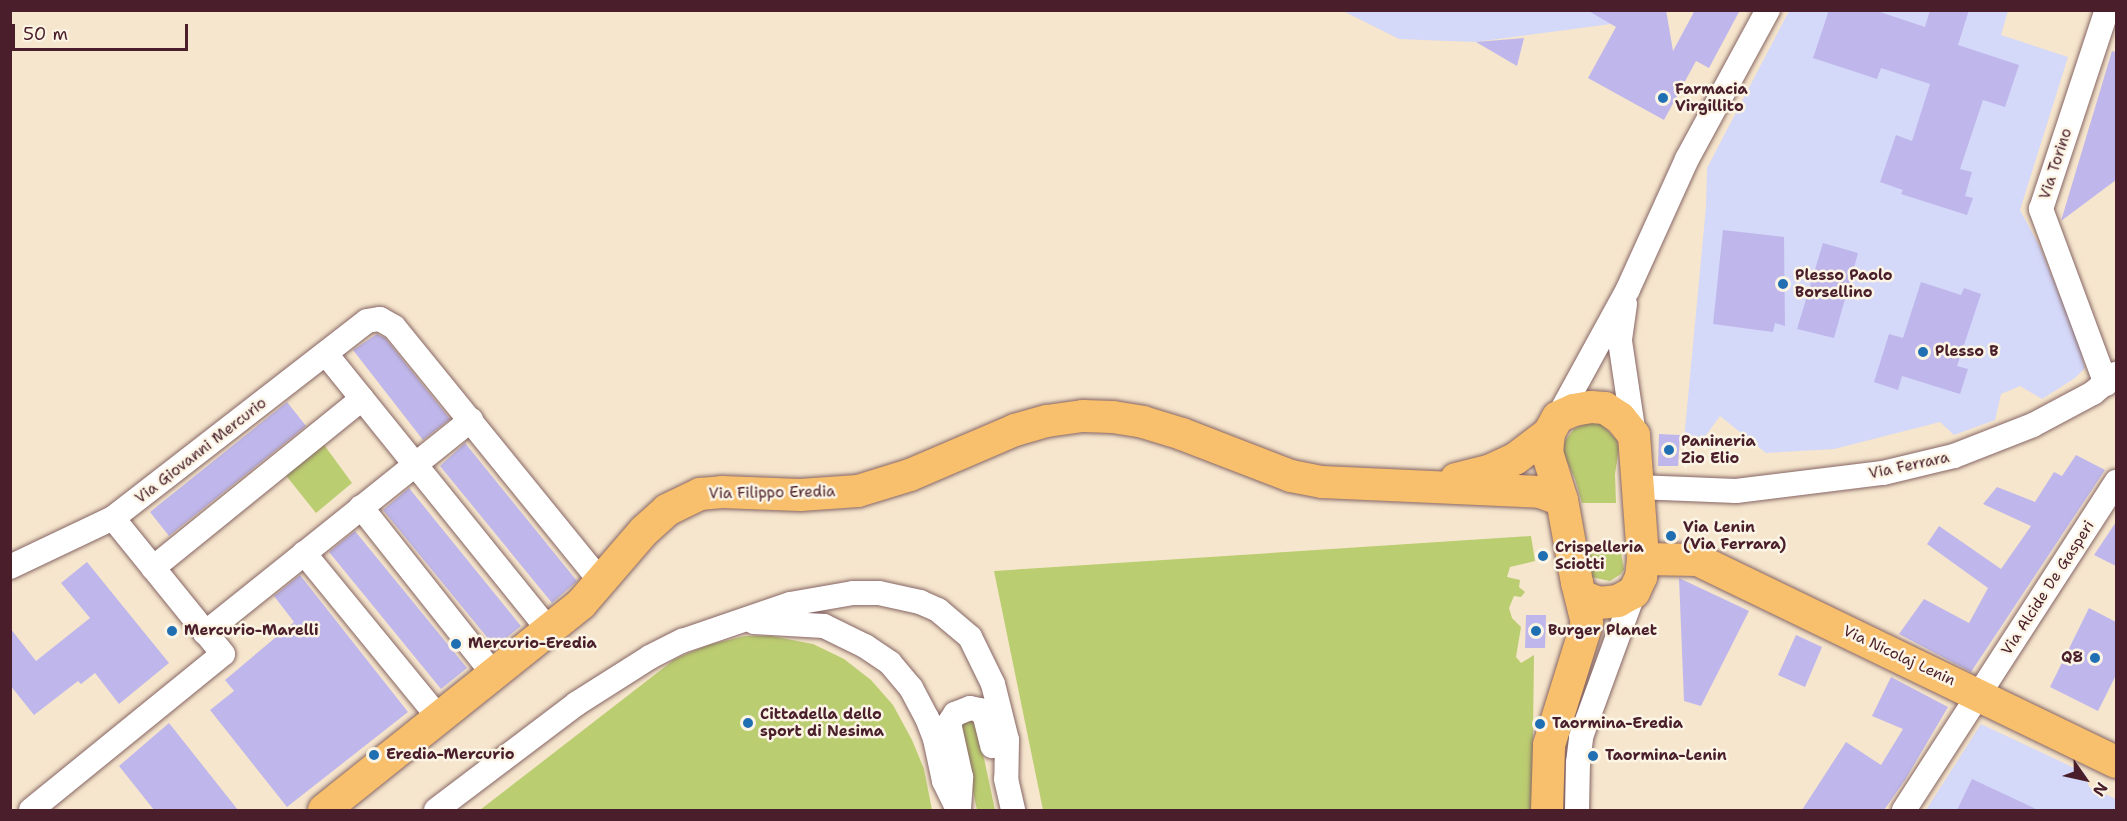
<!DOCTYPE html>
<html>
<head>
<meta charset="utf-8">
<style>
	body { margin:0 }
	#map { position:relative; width:2127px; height:821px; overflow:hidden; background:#f6e6cd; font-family:"Shantell Sans",sans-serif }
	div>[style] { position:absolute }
	.built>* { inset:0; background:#d4d8f9 }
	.green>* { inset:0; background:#bbcd71 }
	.building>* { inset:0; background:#bfb7eb }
	.roads { filter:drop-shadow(0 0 2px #866564) drop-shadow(0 0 2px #866564) }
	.minor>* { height:24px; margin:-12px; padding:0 12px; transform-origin:12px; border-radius:12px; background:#fff }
	.major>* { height:32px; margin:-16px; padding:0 16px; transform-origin:16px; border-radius:16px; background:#f8bf6c }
	.dots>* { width:16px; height:16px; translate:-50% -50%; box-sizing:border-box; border:3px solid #fcf5e5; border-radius:50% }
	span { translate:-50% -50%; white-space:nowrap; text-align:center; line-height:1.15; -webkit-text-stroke:5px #fcf5e5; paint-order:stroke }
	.poi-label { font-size:15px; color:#4a1f2b; font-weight:700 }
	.left { translate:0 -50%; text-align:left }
	.right { translate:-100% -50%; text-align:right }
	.street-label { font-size:15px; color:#4a1f2b }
	.frame { position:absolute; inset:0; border:12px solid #4a1f2b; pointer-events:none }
	.north { position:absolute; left:2055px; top:749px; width:60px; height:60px; -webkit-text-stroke:4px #fcf5e5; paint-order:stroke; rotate:124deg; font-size:16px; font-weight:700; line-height:24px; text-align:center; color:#4a1f2b }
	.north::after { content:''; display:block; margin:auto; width:21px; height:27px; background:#4a1f2b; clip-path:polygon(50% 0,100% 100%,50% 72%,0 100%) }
	.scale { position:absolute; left:12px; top:24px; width:176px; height:27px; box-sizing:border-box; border:3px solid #4a1f2b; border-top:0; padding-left:8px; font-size:18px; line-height:21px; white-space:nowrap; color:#4a1f2b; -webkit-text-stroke:4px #fcf5e5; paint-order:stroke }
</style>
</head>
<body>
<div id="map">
	<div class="built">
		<i style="clip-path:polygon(1343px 11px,1663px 11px,1611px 24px,1476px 42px,1399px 39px)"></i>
		<i style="clip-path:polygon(1789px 11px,2008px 11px,2001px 35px,2068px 57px,2020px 210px,2040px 247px,2078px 340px,2085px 368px,2075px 378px,2042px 399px,2020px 386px,2001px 394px,1995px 420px,1954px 435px,1940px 422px,1834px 449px,1766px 453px,1720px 416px,1701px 442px,1684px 440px,1706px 207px,1707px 168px)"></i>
		<i style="clip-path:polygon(1981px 724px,2085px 773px,2089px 787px,2116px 799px,2116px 810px,1926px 810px)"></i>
	</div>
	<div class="green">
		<i style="clip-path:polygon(1587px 423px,1601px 424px,1616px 439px,1619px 448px,1615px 474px,1616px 503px,1582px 503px,1575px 479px,1564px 455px,1564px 442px,1574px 429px)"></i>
		<i style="clip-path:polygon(322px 442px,352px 483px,316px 513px,284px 473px)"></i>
		<i style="clip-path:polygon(1531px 536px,1535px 561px,1510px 567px,1507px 577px,1520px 580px,1519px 587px,1525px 592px,1521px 597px,1514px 596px,1509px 608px,1512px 618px,1521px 627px,1516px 657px,1521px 663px,1534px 655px,1532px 810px,1043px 810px,994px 571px)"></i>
		<i style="clip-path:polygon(1619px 542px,1624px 569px,1621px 574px,1610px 581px,1591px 577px,1588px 548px,1593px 544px)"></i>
		<i style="clip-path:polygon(745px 636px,771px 636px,813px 644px,844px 659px,871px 680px,893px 705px,912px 740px,924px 769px,932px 810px,480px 810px,675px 659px,708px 645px)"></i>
		<i style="clip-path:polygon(963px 718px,976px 721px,995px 810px,977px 810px,959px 725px)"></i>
	</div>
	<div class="building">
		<i style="clip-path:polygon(1587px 10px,1666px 10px,1673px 51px,1695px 10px,1740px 10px,1709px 68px,1696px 61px,1664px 120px,1588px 78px,1616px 27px)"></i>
		<i style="clip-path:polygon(1829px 10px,1874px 10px,1925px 27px,1930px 10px,1969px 10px,1958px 45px,2019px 65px,2005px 107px,1983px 100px,1960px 169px,1972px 172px,1965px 196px,1973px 198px,1967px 215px,1901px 194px,1903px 190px,1880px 182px,1896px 135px,1912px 141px,1930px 84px,1881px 68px,1877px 79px,1813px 58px)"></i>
		<i style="clip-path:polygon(1524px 38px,1517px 66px,1476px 42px)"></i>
		<i style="clip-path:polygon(2112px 51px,2116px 52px,2116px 180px,2061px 221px)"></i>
		<i style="clip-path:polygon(1723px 230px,1784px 237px,1785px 326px,1775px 323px,1773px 332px,1713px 324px)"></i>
		<i style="clip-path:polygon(1823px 243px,1858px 253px,1834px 338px,1797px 329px)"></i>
		<i style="clip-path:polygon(1921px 282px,1961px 295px,1964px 288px,1981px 294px,1957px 366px,1968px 369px,1960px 394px,1902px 376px,1898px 390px,1874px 382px,1889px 334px,1903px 338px)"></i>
		<i style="clip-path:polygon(377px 334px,385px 338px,450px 419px,423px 440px,353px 350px)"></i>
		<i style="clip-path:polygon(287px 402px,306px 426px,169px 536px,150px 512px)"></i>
		<i style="clip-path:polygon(1659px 434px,1680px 435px,1678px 466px,1658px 466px)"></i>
		<i style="clip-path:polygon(465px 443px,577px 581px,552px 603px,440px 466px)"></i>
		<i style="clip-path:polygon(2076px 455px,2105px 470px,1971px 672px,1899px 634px,1924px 599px,1969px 623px,1988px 588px,1927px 544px,1939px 526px,2001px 569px,2031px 526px,1983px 504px,1997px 487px,2035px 502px,2054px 472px,2062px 476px)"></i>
		<i style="clip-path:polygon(409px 488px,521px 626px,495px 647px,383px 510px)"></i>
		<i style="clip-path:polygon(2116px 522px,2116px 566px,2094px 555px)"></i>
		<i style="clip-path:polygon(355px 531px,467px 668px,441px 689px,329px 552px)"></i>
		<i style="clip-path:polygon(87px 562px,169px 663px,119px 704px,95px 673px,81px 684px,78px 681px,34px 715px,10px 685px,10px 628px,36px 661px,90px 618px,61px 583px)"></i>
		<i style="clip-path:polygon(300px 575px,408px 712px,287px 807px,210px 710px,234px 691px,225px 680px,294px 622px,274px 596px)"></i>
		<i style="clip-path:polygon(1679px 578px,1749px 611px,1701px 706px,1684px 701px)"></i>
		<i style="clip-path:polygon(2089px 608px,2116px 622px,2116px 675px,2098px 711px,2050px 687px)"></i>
		<i style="clip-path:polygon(1526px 615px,1546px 615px,1545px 648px,1525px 648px)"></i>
		<i style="clip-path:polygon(1796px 635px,1822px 647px,1805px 687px,1778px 675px)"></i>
		<i style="clip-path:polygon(1891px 677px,1948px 707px,1905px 780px,1884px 810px,1802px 810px,1846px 742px,1881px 765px,1903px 729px,1872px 716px)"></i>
		<i style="clip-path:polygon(169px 723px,238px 810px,154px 810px,119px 766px)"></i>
		<i style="clip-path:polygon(1972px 779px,2038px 810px,1957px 810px)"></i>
	</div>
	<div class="roads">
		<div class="minor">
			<i style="left:1625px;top:304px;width:37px;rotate:98deg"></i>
			<i style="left:1620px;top:341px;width:95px;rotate:81.5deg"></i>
			<i style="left:326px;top:354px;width:355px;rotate:51.1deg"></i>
			<i style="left:2106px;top:384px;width:187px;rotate:-110.4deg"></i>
			<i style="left:2041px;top:209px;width:210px;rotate:-71.7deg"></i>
			<i style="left:1558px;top:417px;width:146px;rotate:-61.3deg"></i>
			<i style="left:1628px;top:289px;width:143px;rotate:-65.6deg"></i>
			<i style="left:1687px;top:159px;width:170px;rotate:-61.5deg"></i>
			<i style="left:1637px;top:487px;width:99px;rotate:2.3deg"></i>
			<i style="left:1736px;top:491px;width:148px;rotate:-7deg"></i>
			<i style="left:1883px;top:473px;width:73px;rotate:-13.5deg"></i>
			<i style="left:1954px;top:456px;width:85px;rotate:-21.4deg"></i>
			<i style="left:2033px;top:425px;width:68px;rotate:-28.1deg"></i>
			<i style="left:2093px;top:393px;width:30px;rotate:-40deg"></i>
			<i style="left:361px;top:507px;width:214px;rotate:51.6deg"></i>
			<i style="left:304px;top:553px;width:215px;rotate:50.7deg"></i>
			<i style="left:10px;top:567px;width:114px;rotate:-25.4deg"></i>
			<i style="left:113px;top:518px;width:321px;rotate:-37.8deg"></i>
			<i style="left:367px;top:321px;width:13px;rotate:-9deg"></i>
			<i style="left:380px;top:319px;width:16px;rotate:30deg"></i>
			<i style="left:394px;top:327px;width:328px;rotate:50.9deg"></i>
			<i style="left:153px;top:568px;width:269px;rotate:-39deg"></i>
			<i style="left:754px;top:622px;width:70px;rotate:3.3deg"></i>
			<i style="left:824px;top:626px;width:46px;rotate:26deg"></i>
			<i style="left:865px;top:646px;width:30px;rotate:34deg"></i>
			<i style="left:890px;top:663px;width:33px;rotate:50deg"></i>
			<i style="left:911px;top:688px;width:34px;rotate:62deg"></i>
			<i style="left:927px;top:718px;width:22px;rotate:69deg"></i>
			<i style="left:935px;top:739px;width:43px;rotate:77.9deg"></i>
			<i style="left:944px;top:781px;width:32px;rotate:64deg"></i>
			<i style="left:205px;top:633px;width:341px;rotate:-38.7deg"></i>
			<i style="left:959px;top:809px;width:32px;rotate:-86deg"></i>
			<i style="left:961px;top:777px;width:55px;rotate:-102.5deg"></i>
			<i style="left:949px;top:723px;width:11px;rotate:-56deg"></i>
			<i style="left:955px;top:714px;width:16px;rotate:-22deg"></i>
			<i style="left:970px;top:708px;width:10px;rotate:11deg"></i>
			<i style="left:980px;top:710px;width:9px;rotate:54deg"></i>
			<i style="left:985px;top:717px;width:30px;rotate:76deg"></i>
			<i style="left:31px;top:810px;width:247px;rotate:-39.1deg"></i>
			<i style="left:223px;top:654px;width:175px;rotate:-129deg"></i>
			<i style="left:436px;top:810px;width:176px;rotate:-37.1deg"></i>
			<i style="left:576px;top:704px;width:88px;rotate:-32.4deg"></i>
			<i style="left:650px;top:657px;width:36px;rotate:-27deg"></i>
			<i style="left:682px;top:641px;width:114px;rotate:-18.9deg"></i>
			<i style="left:790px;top:604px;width:64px;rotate:-9.9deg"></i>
			<i style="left:853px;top:593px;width:26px"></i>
			<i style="left:879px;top:593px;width:42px;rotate:12.4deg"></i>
			<i style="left:920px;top:602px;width:20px;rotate:24deg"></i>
			<i style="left:938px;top:610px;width:42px;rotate:40.2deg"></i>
			<i style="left:970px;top:637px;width:52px;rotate:63.9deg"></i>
			<i style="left:993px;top:684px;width:58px;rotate:76deg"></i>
			<i style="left:1007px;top:740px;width:39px;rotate:91deg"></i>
			<i style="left:1006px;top:779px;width:32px;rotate:77deg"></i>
			<i style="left:1577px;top:810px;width:47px;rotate:-88.8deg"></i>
			<i style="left:1578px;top:763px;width:26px;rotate:-83deg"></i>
			<i style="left:1581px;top:737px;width:154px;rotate:-69.9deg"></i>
			<i style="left:1904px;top:810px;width:391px;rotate:-57.1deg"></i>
		</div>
		<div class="major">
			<i style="left:1456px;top:479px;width:36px;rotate:-14deg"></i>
			<i style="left:1491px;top:470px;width:26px;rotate:-25deg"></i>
			<i style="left:1515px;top:459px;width:43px;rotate:-37.4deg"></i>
			<i style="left:1549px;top:433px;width:18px;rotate:-61deg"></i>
			<i style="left:1558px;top:417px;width:17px;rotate:-24deg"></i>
			<i style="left:1574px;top:410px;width:17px;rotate:-10deg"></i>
			<i style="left:1591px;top:407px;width:14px;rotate:4deg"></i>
			<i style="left:1605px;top:408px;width:18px;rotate:34deg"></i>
			<i style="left:1620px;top:418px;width:22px;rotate:51deg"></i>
			<i style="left:1634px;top:435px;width:124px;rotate:85.8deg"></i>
			<i style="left:1643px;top:559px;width:18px;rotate:96deg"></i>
			<i style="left:1641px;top:577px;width:17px;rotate:115deg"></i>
			<i style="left:1634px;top:592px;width:18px;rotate:151deg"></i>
			<i style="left:1618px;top:601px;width:19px;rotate:174deg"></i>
			<i style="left:1599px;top:603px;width:19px;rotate:-159deg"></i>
			<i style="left:1643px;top:559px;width:55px;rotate:1deg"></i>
			<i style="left:1698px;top:560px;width:464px;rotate:25.8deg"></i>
			<i style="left:324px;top:810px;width:329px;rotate:-38.7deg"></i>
			<i style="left:581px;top:604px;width:96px;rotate:-49.2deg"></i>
			<i style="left:644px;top:531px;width:31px;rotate:-42deg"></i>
			<i style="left:667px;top:510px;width:37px;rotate:-26deg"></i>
			<i style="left:700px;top:494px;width:22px;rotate:-5deg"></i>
			<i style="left:722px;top:492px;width:78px;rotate:2.2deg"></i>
			<i style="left:800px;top:495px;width:58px;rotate:-3.9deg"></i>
			<i style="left:858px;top:491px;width:54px;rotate:-17.1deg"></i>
			<i style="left:910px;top:475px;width:114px;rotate:-23.2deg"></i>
			<i style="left:1015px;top:430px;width:33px;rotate:-16deg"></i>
			<i style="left:1047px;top:421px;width:36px;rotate:-8deg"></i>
			<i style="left:1083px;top:416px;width:30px;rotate:2deg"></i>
			<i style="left:1113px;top:417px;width:30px;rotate:9deg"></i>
			<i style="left:1143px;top:422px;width:41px;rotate:17.1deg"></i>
			<i style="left:1182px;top:434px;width:117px;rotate:21.1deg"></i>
			<i style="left:1291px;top:476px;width:32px;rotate:11deg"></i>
			<i style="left:1322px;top:482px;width:218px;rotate:2.6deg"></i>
			<i style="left:1540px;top:492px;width:23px;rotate:20deg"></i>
			<i style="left:1547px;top:810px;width:65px;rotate:-88.2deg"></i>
			<i style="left:1549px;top:745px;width:128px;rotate:-72.7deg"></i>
			<i style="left:1587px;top:623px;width:41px;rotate:-104deg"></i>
			<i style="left:1577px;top:583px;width:84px;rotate:-100.2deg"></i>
			<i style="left:1562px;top:500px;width:50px;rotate:-107.4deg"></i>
			<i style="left:1547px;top:452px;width:19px;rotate:-84deg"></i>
		</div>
	</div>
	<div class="dots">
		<i style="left:1663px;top:98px;background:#1f6fb2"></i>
		<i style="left:1783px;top:284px;background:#1f6fb2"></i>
		<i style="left:1923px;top:352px;background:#1f6fb2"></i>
		<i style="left:1669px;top:450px;background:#1f6fb2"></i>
		<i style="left:1671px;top:536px;background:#1f6fb2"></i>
		<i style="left:1543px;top:556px;background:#1f6fb2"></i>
		<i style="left:172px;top:631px;background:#1f6fb2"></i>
		<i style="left:1536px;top:631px;background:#1f6fb2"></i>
		<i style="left:456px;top:644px;background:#1f6fb2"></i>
		<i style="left:2095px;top:658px;background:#1f6fb2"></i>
		<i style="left:748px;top:723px;background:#1f6fb2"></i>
		<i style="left:1540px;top:724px;background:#1f6fb2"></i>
		<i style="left:374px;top:755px;background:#1f6fb2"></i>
		<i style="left:1593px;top:756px;background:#1f6fb2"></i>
	</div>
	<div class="poi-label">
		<span class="left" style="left:1675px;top:98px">Farmacia<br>Virgillito</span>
		<span class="left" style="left:1795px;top:284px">Plesso Paolo<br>Borsellino</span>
		<span class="left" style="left:1935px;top:352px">Plesso B</span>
		<span class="left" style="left:1681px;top:450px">Panineria<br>Zio Elio</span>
		<span class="left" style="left:1683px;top:536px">Via Lenin<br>(Via Ferrara)</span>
		<span class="left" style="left:1555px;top:556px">Crispelleria<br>Sciotti</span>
		<span class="left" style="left:184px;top:631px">Mercurio-Marelli</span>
		<span class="left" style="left:1548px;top:631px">Burger Planet</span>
		<span class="left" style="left:468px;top:644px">Mercurio-Eredia</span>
		<span class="right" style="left:2083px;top:658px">Q8</span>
		<span class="left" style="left:760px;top:723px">Cittadella dello<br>sport di Nesima</span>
		<span class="left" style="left:1552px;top:724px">Taormina-Eredia</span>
		<span class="left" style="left:386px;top:755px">Eredia-Mercurio</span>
		<span class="left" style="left:1605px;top:756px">Taormina-Lenin</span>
	</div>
	<div class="street-label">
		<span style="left:2056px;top:164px;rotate:-72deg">Via Torino</span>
		<span style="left:201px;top:451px;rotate:-38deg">Via Giovanni Mercurio</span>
		<span style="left:1909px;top:466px;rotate:-12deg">Via Ferrara</span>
		<span style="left:772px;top:493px;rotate:-1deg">Via Filippo Eredia</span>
		<span style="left:2048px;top:588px;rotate:-57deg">Via Alcide De Gasperi</span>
		<span style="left:1899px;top:656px;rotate:25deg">Via Nicolaj Lenin</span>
	</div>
	<div class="frame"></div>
	<div class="north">N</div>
	<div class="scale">50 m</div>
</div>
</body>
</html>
